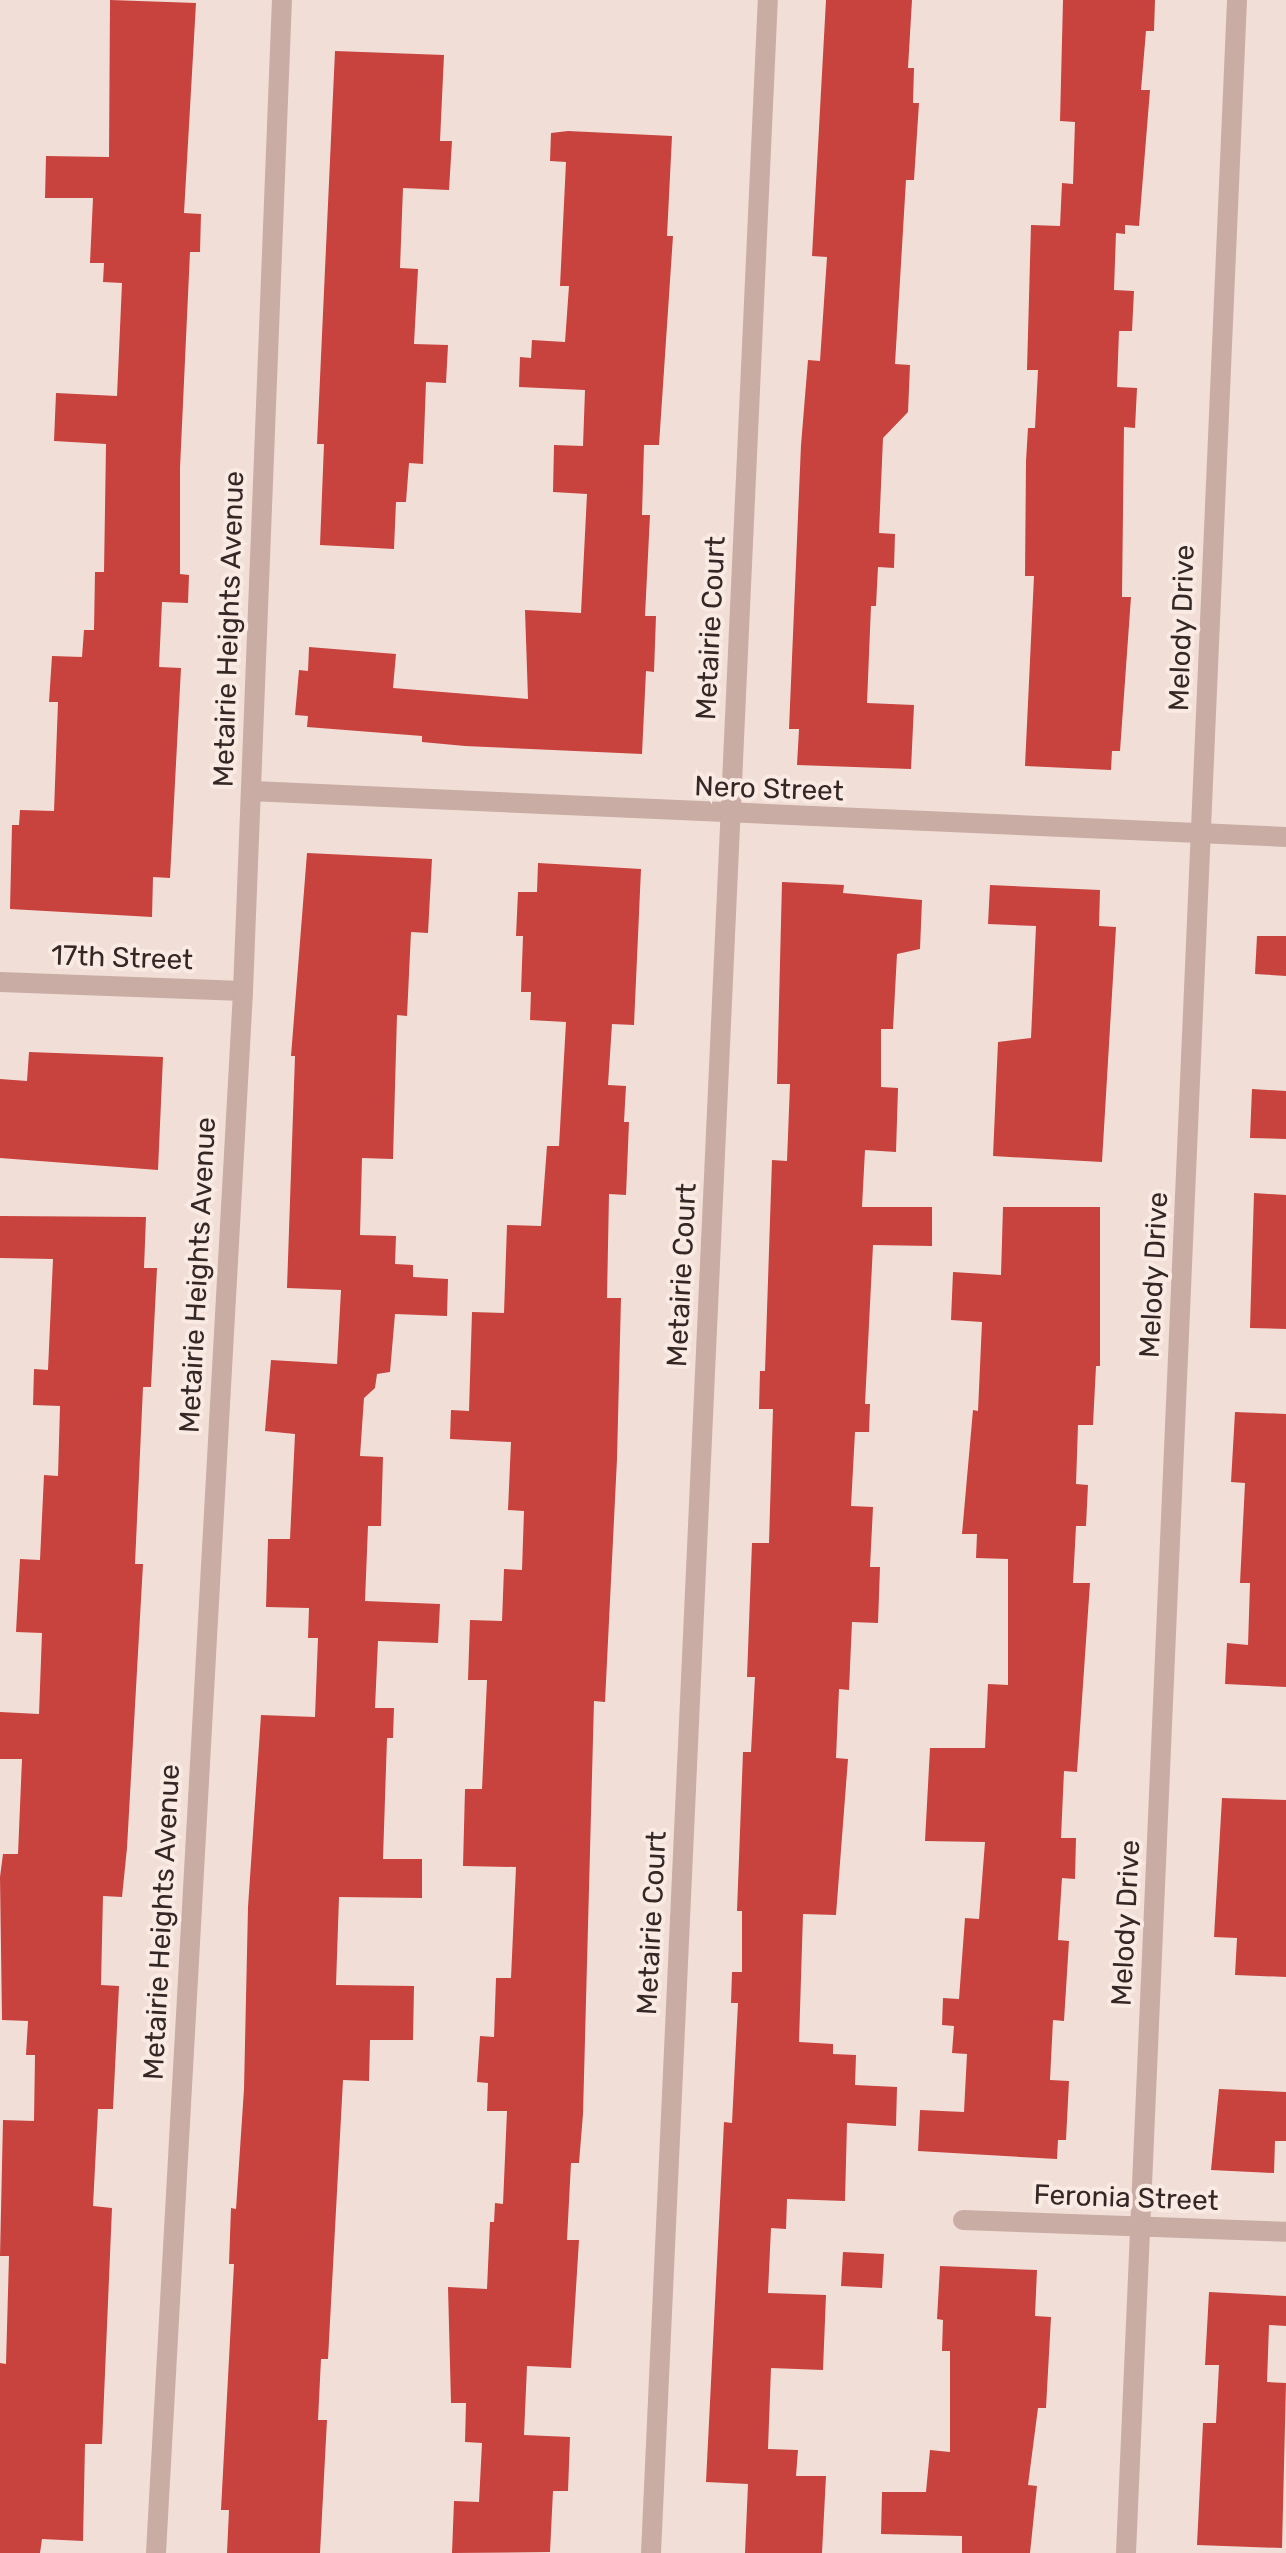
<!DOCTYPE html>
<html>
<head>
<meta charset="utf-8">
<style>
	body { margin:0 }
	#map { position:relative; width:1286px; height:2553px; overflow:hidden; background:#f1dfd7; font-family:Rubik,sans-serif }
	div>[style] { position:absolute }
	.building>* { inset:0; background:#c8423e }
	.street>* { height:20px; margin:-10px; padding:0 10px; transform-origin:10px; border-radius:10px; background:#c9aca3 }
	span { translate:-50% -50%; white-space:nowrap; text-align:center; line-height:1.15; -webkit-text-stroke:8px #f9eae3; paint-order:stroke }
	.street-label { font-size:28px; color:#342725 }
</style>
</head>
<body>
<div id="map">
	<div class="building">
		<i style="clip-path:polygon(110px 0,196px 3px,184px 213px,201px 214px,200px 252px,190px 252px,180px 468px,180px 574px,189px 575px,188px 603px,162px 602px,159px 667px,181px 668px,170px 878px,153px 877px,152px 917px,10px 909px,12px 825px,19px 825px,20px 810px,54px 811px,58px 702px,49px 702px,52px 656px,82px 657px,84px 630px,94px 630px,95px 572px,104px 572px,106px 444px,54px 441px,56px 393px,117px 396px,122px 283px,103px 282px,104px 263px,90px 263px,93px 198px,45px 198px,46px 156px,109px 157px)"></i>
		<i style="clip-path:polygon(826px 0,912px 0,908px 68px,914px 68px,913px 103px,919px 103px,914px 180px,906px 180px,895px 364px,910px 365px,908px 412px,883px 438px,879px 533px,895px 534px,894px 568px,878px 567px,876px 606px,871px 606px,867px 703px,914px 705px,911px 769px,797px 765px,799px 729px,789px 729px,801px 445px,808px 360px,820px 361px,827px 257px,812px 256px)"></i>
		<i style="clip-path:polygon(1063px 0,1155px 0,1154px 31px,1146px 31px,1141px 90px,1150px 90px,1139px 226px,1125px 225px,1125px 234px,1116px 233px,1114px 290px,1134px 291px,1132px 331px,1119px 331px,1117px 387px,1137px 388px,1135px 428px,1124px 427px,1122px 597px,1131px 597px,1120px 751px,1112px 751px,1111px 770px,1025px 766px,1034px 576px,1025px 576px,1026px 461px,1028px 428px,1035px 428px,1038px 370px,1027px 370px,1031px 225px,1060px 226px,1062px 183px,1073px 184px,1075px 122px,1060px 121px)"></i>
		<i style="clip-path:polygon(335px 51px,444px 55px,440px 141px,452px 141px,449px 190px,403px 188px,400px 268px,418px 269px,414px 344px,448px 345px,446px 383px,426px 382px,423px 464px,409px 463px,406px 502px,396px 502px,394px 549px,320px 545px,324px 444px,317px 444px)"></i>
		<i style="clip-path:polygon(568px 131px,672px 136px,667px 236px,673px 236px,659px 445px,644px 445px,642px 515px,650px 515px,645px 616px,656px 616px,654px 672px,646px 671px,642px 754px,465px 746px,422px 742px,422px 736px,307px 727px,308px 716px,295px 715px,299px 670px,308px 671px,309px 647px,396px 654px,393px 688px,528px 699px,525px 610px,581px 613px,587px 494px,553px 492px,554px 445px,583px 446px,585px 390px,519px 387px,520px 357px,531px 358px,532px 340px,565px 342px,569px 286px,560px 286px,566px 162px,550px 161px,551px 133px)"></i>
		<i style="clip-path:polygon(307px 853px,432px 859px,428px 933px,411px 932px,407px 1016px,397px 1015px,393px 1159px,362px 1158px,360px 1235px,396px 1236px,395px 1264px,413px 1265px,413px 1277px,448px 1279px,447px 1316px,395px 1314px,390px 1372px,377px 1374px,375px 1388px,364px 1398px,360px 1456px,383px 1457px,381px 1526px,368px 1526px,365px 1601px,440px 1604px,438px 1643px,378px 1641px,375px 1708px,394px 1708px,393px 1738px,387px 1738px,383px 1859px,422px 1859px,422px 1898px,339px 1897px,336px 1985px,414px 1986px,413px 2040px,370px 2040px,369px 2081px,343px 2080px,328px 2359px,321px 2359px,318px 2420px,327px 2420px,320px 2553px,227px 2553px,229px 2510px,221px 2510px,234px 2264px,229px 2264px,231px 2208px,236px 2209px,244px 2089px,248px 1907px,261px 1715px,315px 1717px,318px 1638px,308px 1638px,309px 1608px,266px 1607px,268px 1539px,290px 1539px,295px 1434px,265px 1431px,271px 1360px,337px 1364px,341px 1290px,287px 1288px,295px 1056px,291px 1056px)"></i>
		<i style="clip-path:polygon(538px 863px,641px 869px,634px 1025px,612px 1024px,608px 1085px,626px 1086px,624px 1122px,629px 1122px,626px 1195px,609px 1194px,607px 1298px,621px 1298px,617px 1459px,605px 1702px,594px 1701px,583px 2114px,579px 2163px,571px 2163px,567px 2240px,579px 2240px,571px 2368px,527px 2366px,524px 2435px,570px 2437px,568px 2491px,553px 2491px,550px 2552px,452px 2553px,454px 2501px,479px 2502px,482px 2443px,465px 2442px,466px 2403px,451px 2403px,448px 2287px,487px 2289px,490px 2222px,494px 2222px,495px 2203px,503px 2204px,507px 2111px,487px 2111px,488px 2083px,477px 2082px,480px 2036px,494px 2037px,496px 1978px,511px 1978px,516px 1867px,463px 1866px,465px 1789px,482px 1789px,487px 1680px,468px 1680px,470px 1620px,502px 1621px,504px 1569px,522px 1570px,524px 1511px,508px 1510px,511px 1442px,450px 1439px,451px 1410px,469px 1411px,472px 1312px,504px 1313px,507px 1225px,541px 1226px,547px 1146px,559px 1146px,566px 1022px,530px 1020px,531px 992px,521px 992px,523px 936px,516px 936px,518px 892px,537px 892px)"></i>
		<i style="clip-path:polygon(782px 882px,844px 885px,843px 893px,922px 900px,920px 949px,897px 954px,893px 1029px,881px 1029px,881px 1087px,898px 1088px,896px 1152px,865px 1150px,862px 1207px,932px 1207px,932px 1246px,873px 1245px,865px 1404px,870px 1404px,869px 1432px,855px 1432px,851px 1506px,873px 1507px,870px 1567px,880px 1567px,878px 1623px,852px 1622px,849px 1690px,839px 1689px,836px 1758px,848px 1759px,836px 1915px,803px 1914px,799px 2042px,833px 2044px,833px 2054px,856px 2055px,855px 2085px,897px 2087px,896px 2126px,847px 2123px,845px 2201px,787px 2199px,786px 2229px,771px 2228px,768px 2293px,826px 2295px,823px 2370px,771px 2368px,768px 2449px,798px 2450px,796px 2476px,826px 2476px,822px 2553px,745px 2553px,748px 2484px,706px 2482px,724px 2122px,732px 2123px,738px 2003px,731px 2003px,732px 1972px,742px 1972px,742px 1911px,737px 1911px,743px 1752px,751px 1752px,755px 1677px,747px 1677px,752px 1543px,769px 1543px,773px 1409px,759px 1409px,760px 1371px,765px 1371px,772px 1160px,787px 1161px,790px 1084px,777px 1084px)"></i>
		<i style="clip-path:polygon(990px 885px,1100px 890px,1099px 926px,1116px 927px,1102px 1162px,993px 1156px,998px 1042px,1031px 1038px,1036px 926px,988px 924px)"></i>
		<i style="clip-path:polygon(1257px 936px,1286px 936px,1286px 976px,1255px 974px)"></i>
		<i style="clip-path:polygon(29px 1052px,163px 1057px,158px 1170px,0 1158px,0 1079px,27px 1081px)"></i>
		<i style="clip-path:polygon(1252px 1089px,1286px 1091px,1286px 1139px,1250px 1138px)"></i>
		<i style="clip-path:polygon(1254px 1193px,1286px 1195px,1286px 1329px,1250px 1328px)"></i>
		<i style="clip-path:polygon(1003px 1207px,1100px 1207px,1100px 1366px,1096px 1366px,1093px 1425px,1078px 1425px,1076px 1484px,1088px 1485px,1086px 1526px,1076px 1526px,1073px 1583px,1090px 1583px,1077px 1772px,1064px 1771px,1061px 1838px,1076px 1838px,1075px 1879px,1062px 1878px,1058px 1940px,1069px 1941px,1064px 2021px,1053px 2020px,1050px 2080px,1069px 2081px,1066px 2140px,1058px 2140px,1057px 2159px,918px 2151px,920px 2110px,964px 2112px,967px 2054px,952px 2053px,954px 2026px,942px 2025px,943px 1998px,959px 1999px,965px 1918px,979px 1919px,985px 1842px,925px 1841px,930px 1748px,985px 1748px,988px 1684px,1008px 1685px,1008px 1559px,976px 1558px,977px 1534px,962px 1534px,973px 1410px,978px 1411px,982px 1322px,951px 1320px,953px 1272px,1001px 1275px)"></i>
		<i style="clip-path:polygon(0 1216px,146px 1217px,144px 1268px,157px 1268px,151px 1387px,143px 1387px,135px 1564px,143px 1564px,127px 1848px,122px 1897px,103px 1896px,101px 1985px,119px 1986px,113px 2109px,98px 2109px,93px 2206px,112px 2208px,102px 2444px,85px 2444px,83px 2541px,42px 2539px,40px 2553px,0 2553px,0 2363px,6px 2364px,9px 2256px,0 2256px,3px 2120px,34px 2121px,35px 2055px,26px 2055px,28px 2021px,2px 2020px,0 1877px,3px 1854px,18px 1854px,22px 1759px,0 1759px,0 1712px,39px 1714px,42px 1633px,16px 1632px,20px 1559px,40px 1560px,44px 1475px,58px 1476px,60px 1406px,33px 1405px,34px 1369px,48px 1370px,53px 1259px,0 1258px)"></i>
		<i style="clip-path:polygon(1235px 1412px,1286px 1414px,1286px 1687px,1225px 1684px,1227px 1643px,1248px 1645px,1250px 1583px,1240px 1583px,1245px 1483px,1231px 1482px)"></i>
		<i style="clip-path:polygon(1222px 1798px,1286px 1800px,1286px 1977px,1235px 1975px,1237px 1938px,1214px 1937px)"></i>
		<i style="clip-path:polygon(1219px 2089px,1286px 2092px,1286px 2141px,1275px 2141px,1274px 2173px,1211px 2170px)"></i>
		<i style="clip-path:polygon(843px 2252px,884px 2254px,882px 2288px,841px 2286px)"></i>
		<i style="clip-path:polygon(940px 2266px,1037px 2270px,1035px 2316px,1051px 2317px,1046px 2408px,1038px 2408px,1028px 2485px,1037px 2486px,1030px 2553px,962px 2553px,962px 2536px,881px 2534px,882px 2492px,926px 2492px,930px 2450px,950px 2452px,950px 2351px,942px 2351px,943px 2320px,937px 2319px)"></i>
		<i style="clip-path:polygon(1209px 2292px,1286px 2296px,1286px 2326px,1269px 2325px,1267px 2382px,1286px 2383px,1282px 2548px,1197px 2545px,1203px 2423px,1216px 2423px,1219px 2365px,1205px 2365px)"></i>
	</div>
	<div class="street">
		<i style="left:251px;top:791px;width:1036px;rotate:2.54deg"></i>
		<i style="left:0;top:982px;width:243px;rotate:2.1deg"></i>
		<i style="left:963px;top:2220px;width:323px;rotate:2.1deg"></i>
		<i style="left:156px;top:2553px;width:1564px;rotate:-86.81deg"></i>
		<i style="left:243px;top:991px;width:992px;rotate:-87.75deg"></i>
		<i style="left:651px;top:2553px;width:2556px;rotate:-87.38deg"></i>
		<i style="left:1126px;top:2553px;width:2555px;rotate:-87.51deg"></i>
	</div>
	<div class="street-label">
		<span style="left:711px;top:628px;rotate:-87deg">Metairie Court</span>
		<span style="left:1182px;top:628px;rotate:-88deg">Melody Drive</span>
		<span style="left:229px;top:629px;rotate:-88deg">Metairie Heights Avenue</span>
		<span style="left:769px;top:789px;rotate:2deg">Nero Street</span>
		<span style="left:122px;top:958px;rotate:2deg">17th Street</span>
		<span style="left:198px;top:1275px;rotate:-87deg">Metairie Heights Avenue</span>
		<span style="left:682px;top:1275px;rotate:-87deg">Metairie Court</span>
		<span style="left:1154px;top:1275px;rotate:-87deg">Melody Drive</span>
		<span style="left:162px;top:1922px;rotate:-87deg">Metairie Heights Avenue</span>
		<span style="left:652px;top:1923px;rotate:-87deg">Metairie Court</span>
		<span style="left:1126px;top:1923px;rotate:-87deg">Melody Drive</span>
		<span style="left:1126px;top:2198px;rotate:2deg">Feronia Street</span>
	</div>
</div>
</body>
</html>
